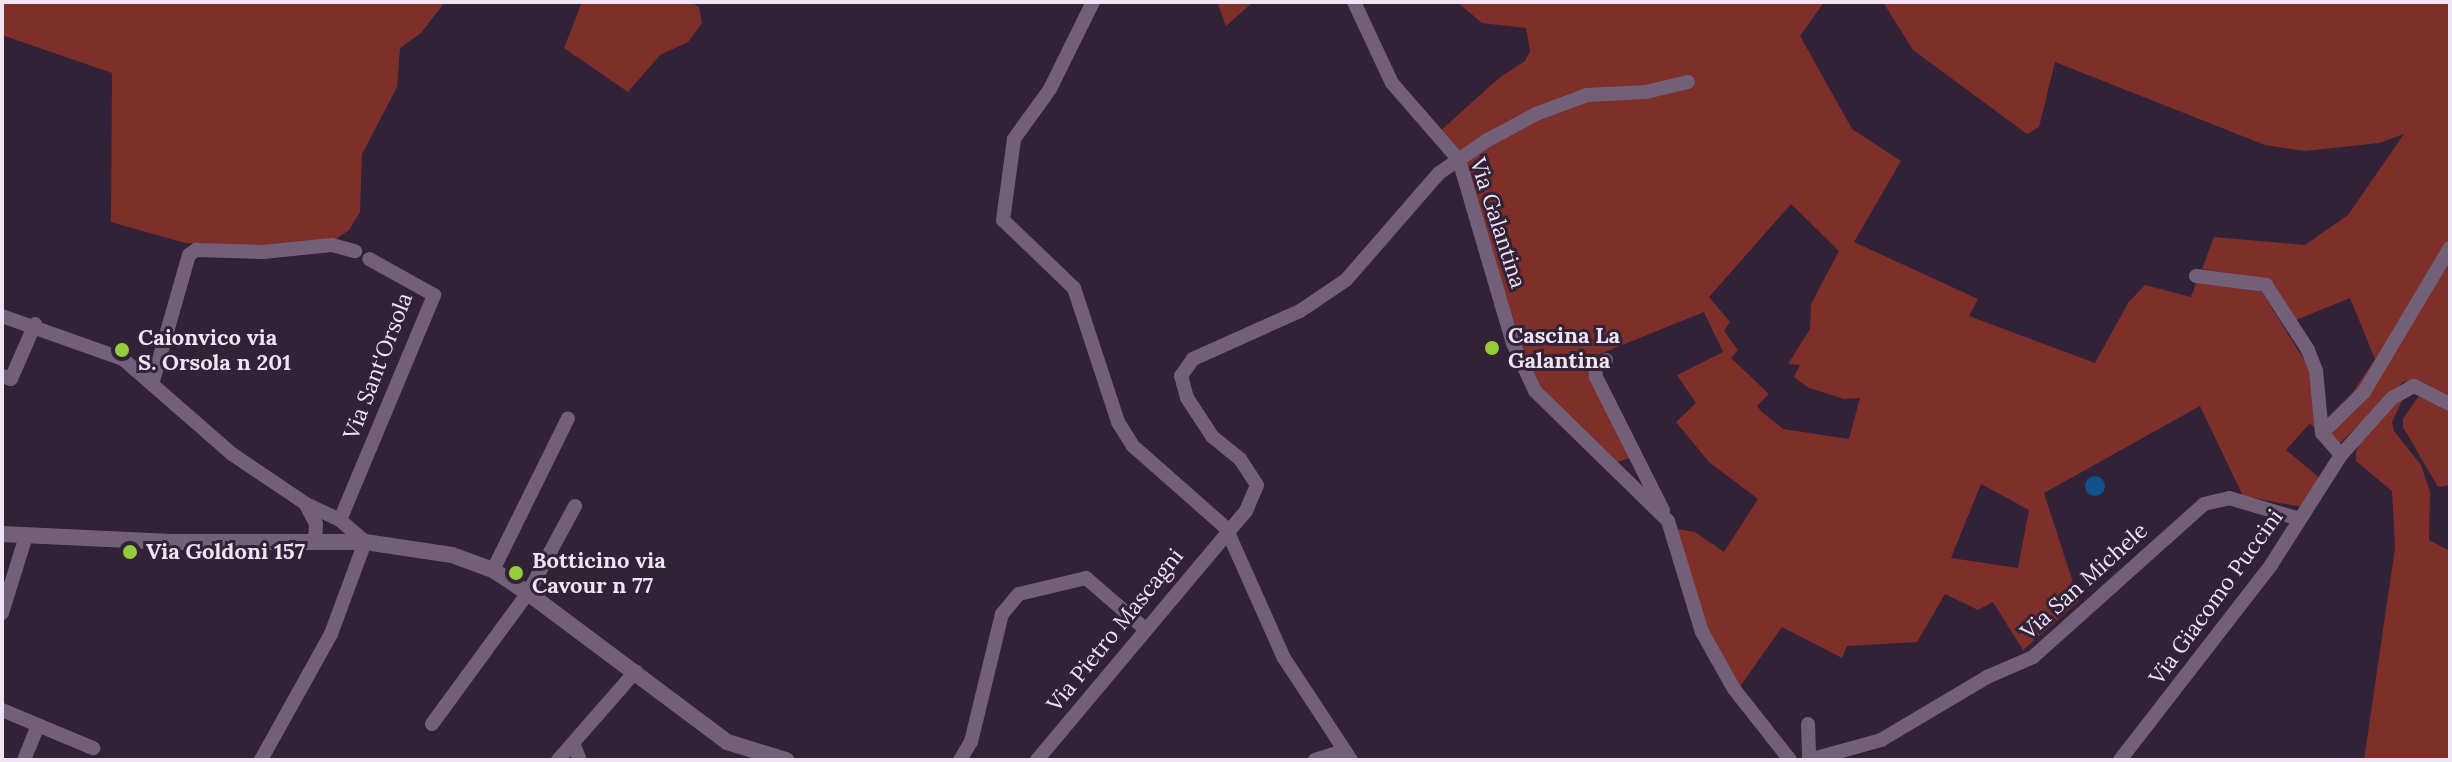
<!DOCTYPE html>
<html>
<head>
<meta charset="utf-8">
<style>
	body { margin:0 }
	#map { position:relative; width:2452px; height:762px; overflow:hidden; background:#322237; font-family:Lora,serif }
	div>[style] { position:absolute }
	.green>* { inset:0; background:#7e2f2a }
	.water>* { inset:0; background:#0f528c }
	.round { border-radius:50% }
	.minor>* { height:14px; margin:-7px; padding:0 7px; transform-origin:7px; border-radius:7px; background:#726078 }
	.tertiary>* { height:16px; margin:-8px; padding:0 8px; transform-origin:8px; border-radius:8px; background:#726078 }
	.dots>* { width:22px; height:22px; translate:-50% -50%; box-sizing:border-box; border:4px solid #322237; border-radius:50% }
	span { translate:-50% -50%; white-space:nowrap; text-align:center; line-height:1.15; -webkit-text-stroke:6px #322237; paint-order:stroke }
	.street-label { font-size:22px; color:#efe4f2 }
	.poi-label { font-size:22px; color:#efe4f2; font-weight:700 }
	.left { translate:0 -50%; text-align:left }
	.frame { position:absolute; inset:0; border:4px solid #efe4f2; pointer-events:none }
</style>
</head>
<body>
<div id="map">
	<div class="green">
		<i style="clip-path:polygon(2px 2px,445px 2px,421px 33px,400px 48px,397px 87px,362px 154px,360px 212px,349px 230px,333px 241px,261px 246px,185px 243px,111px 222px,112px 73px,2px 35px)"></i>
		<i style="clip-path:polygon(582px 2px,691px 2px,699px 7px,702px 23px,688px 42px,660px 55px,628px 92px,564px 48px)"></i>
		<i style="clip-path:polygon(1217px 2px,1253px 2px,1226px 26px)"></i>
		<i style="clip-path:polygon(evenodd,1457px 2px,1824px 2px,1800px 36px,1852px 129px,1901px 161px,1854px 242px,1978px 299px,1969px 316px,2095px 363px,2128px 303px,2145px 285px,2191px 297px,2197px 281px,2262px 292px,2311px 371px,2318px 432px,2310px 423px,2286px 450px,2321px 479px,2302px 507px,2243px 496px,2200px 406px,2044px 493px,2079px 601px,2023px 650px,1993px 602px,1978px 610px,1945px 594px,1917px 642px,1847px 646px,1842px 658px,1782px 627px,1739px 688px,1706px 628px,1677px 529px,1695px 532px,1724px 552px,1758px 499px,1709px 462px,1676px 422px,1696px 403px,1677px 375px,1723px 352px,1704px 312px,1590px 358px,1588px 372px,1635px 456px,1612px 464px,1541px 388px,1519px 338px,1466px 166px,1438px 133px,1499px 78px,1525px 61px,1530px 51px,1526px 28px,1482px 23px,1457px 2px,1791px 204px,1839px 251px,1811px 304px,1810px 329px,1788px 364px,1800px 365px,1794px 377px,1809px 388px,1844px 399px,1860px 398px,1849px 439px,1783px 429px,1762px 412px,1757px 406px,1769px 394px,1731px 358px,1738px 350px,1724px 331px,1730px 322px,1709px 297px,1791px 204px,1457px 2px,1981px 484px,2029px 510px,2018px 568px,1951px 558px,1981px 484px)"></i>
		<i style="clip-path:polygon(1883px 2px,2450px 2px,2450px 485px,2438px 487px,2403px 427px,2403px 419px,2418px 397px,2434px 399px,2417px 380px,2403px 382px,2337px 446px,2326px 433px,2375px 359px,2350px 298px,2296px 320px,2270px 280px,2202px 269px,2214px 237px,2305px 245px,2348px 215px,2404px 134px,2379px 143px,2305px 151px,2265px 145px,2055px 62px,2039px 127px,2027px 134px,1913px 50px)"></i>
		<i style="clip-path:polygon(2405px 394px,2392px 422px,2394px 431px,2421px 465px,2430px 492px,2429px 540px,2450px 551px,2450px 760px,2364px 760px,2395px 548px,2392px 491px,2356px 461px,2356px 452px,2361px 439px)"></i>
	</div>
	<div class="water">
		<i class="round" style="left:2085px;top:476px;width:20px;height:20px"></i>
	</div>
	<div class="minor">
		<i style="left:1093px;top:2px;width:97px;rotate:116.3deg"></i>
		<i style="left:1050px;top:89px;width:62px;rotate:125.8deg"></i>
		<i style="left:1014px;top:139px;width:82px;rotate:97.7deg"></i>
		<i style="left:1003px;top:220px;width:98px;rotate:43.8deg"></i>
		<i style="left:1074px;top:288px;width:141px;rotate:71.8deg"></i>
		<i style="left:1118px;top:422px;width:28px;rotate:58deg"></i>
		<i style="left:1133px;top:446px;width:124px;rotate:41.4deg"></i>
		<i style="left:1226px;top:528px;width:142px;rotate:66deg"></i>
		<i style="left:1284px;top:658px;width:122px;rotate:56.7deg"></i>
		<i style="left:1354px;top:2px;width:89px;rotate:64.9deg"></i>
		<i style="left:1392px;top:83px;width:102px;rotate:49deg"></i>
		<i style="left:1459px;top:160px;width:191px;rotate:73.6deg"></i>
		<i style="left:1513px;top:343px;width:53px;rotate:65.4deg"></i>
		<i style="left:1535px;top:391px;width:186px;rotate:44.3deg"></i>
		<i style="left:1668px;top:521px;width:116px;rotate:73deg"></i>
		<i style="left:1702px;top:632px;width:65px;rotate:60.7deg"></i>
		<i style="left:1734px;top:689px;width:90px;rotate:51.7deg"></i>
		<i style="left:2196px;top:276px;width:71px;rotate:7.3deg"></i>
		<i style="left:2266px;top:285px;width:77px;rotate:57.1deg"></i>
		<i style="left:2308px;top:350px;width:22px;rotate:69deg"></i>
		<i style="left:2316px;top:371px;width:62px;rotate:84.5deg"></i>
		<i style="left:2322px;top:433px;width:29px;rotate:49deg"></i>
		<i style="left:2px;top:316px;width:128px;rotate:19.6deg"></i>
		<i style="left:123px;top:359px;width:145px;rotate:41.1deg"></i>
		<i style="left:232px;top:454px;width:89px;rotate:34deg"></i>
		<i style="left:306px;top:504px;width:38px;rotate:25deg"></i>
		<i style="left:340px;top:520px;width:33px;rotate:41deg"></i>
		<i style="left:365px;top:542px;width:98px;rotate:110.3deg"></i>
		<i style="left:331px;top:634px;width:144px;rotate:119.1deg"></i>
		<i style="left:1606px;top:360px;width:13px;rotate:151deg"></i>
		<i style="left:1595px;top:366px;width:11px;rotate:85deg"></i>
		<i style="left:1596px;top:377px;width:149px;rotate:63.3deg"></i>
		<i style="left:2px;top:376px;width:9px;rotate:18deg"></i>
		<i style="left:11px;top:379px;width:60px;rotate:-66.4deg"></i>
		<i style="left:153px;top:381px;width:131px;rotate:-74.1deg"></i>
		<i style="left:189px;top:255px;width:9px;rotate:-36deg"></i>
		<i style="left:196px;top:250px;width:67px;rotate:1.7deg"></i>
		<i style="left:263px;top:252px;width:69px;rotate:-5.8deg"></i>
		<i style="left:332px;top:245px;width:24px;rotate:15deg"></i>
		<i style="left:2322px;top:433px;width:59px;rotate:-44.3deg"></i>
		<i style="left:2364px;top:392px;width:168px;rotate:-59.2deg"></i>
		<i style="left:306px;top:505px;width:21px;rotate:62deg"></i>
		<i style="left:316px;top:524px;width:17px;rotate:93deg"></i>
		<i style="left:340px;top:520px;width:244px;rotate:-67.3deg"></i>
		<i style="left:434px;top:295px;width:74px;rotate:-151deg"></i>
		<i style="left:493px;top:570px;width:169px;rotate:-63.7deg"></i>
		<i style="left:2px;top:613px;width:81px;rotate:-72.7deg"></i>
		<i style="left:2px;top:710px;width:99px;rotate:22.7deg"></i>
		<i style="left:432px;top:724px;width:162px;rotate:-53.8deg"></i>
		<i style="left:528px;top:593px;width:99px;rotate:-61.6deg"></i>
		<i style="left:1808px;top:724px;width:36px;rotate:88deg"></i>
		<i style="left:1809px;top:760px;width:75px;rotate:-15.5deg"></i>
		<i style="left:1881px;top:740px;width:123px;rotate:-30.7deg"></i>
		<i style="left:1987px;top:677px;width:50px;rotate:-23.5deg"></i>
		<i style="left:2033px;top:657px;width:229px;rotate:-41.8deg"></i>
		<i style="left:2204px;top:504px;width:26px;rotate:-13deg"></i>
		<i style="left:2229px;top:498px;width:74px;rotate:16.5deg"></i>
		<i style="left:573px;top:743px;width:18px;rotate:68deg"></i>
		<i style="left:24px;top:760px;width:35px;rotate:-68deg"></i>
		<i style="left:558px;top:760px;width:118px;rotate:-48.8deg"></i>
		<i style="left:960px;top:760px;width:21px;rotate:-59deg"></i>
		<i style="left:971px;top:742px;width:132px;rotate:-76.4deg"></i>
		<i style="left:1002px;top:614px;width:26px;rotate:-50deg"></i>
		<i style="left:1019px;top:594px;width:69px;rotate:-13.4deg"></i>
		<i style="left:1086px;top:578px;width:77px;rotate:40.8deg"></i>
		<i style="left:1037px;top:760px;width:325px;rotate:-50deg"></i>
		<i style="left:1246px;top:511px;width:28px;rotate:-67deg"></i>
		<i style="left:1257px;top:485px;width:31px;rotate:-123deg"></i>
		<i style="left:1240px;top:459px;width:36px;rotate:-141deg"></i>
		<i style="left:1212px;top:436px;width:45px;rotate:-123.3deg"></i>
		<i style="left:1187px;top:398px;width:23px;rotate:-105deg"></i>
		<i style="left:1181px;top:376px;width:21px;rotate:-55deg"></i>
		<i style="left:1193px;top:359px;width:117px;rotate:-24.2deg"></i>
		<i style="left:1300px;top:311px;width:55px;rotate:-34deg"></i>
		<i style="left:1346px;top:280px;width:142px;rotate:-49deg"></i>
		<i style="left:1439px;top:173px;width:57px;rotate:-34.2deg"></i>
		<i style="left:1486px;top:141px;width:57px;rotate:-28.4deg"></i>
		<i style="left:1536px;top:114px;width:54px;rotate:-20.4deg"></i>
		<i style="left:1587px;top:95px;width:59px;rotate:-2.9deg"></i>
		<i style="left:1646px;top:92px;width:43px;rotate:-13.4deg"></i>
		<i style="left:1315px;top:760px;width:29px;rotate:-18deg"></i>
		<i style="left:2120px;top:760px;width:247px;rotate:-52.2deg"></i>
		<i style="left:2271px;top:565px;width:130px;rotate:-57.5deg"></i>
		<i style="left:2341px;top:455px;width:76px;rotate:-48.2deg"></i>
		<i style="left:2392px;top:398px;width:25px;rotate:-29deg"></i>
		<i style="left:2414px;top:386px;width:40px;rotate:26.6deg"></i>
	</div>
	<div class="tertiary">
		<i style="left:2px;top:534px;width:169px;rotate:2.7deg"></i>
		<i style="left:171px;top:542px;width:194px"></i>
		<i style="left:365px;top:542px;width:88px;rotate:8.5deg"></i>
		<i style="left:452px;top:555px;width:44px;rotate:20.1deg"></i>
		<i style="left:493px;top:570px;width:42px;rotate:33.3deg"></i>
		<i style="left:528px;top:593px;width:249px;rotate:36.8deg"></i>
		<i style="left:727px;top:742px;width:62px;rotate:17deg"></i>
	</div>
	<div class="dots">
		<i style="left:1492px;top:348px;background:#95cc3b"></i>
		<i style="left:122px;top:350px;background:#95cc3b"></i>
		<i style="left:130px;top:552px;background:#95cc3b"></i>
		<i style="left:516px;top:573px;background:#95cc3b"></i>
	</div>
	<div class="street-label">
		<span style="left:1498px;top:223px;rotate:72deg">Via Galantina</span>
		<span style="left:378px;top:366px;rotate:-69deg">Via Sant'Orsola</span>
		<span style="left:2084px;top:581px;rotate:-42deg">Via San Michele</span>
		<span style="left:2216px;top:597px;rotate:-54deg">Via Giacomo Puccini</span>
		<span style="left:1115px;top:630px;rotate:-51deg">Via Pietro Mascagni</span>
	</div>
	<div class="poi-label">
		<span class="left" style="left:1508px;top:348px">Cascina La<br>Galantina</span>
		<span class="left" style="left:138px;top:350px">Caionvico via<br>S. Orsola n 201</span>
		<span class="left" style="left:146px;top:552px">Via Goldoni 157</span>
		<span class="left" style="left:532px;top:573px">Botticino via<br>Cavour n 77</span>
	</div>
	<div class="frame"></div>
</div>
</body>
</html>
